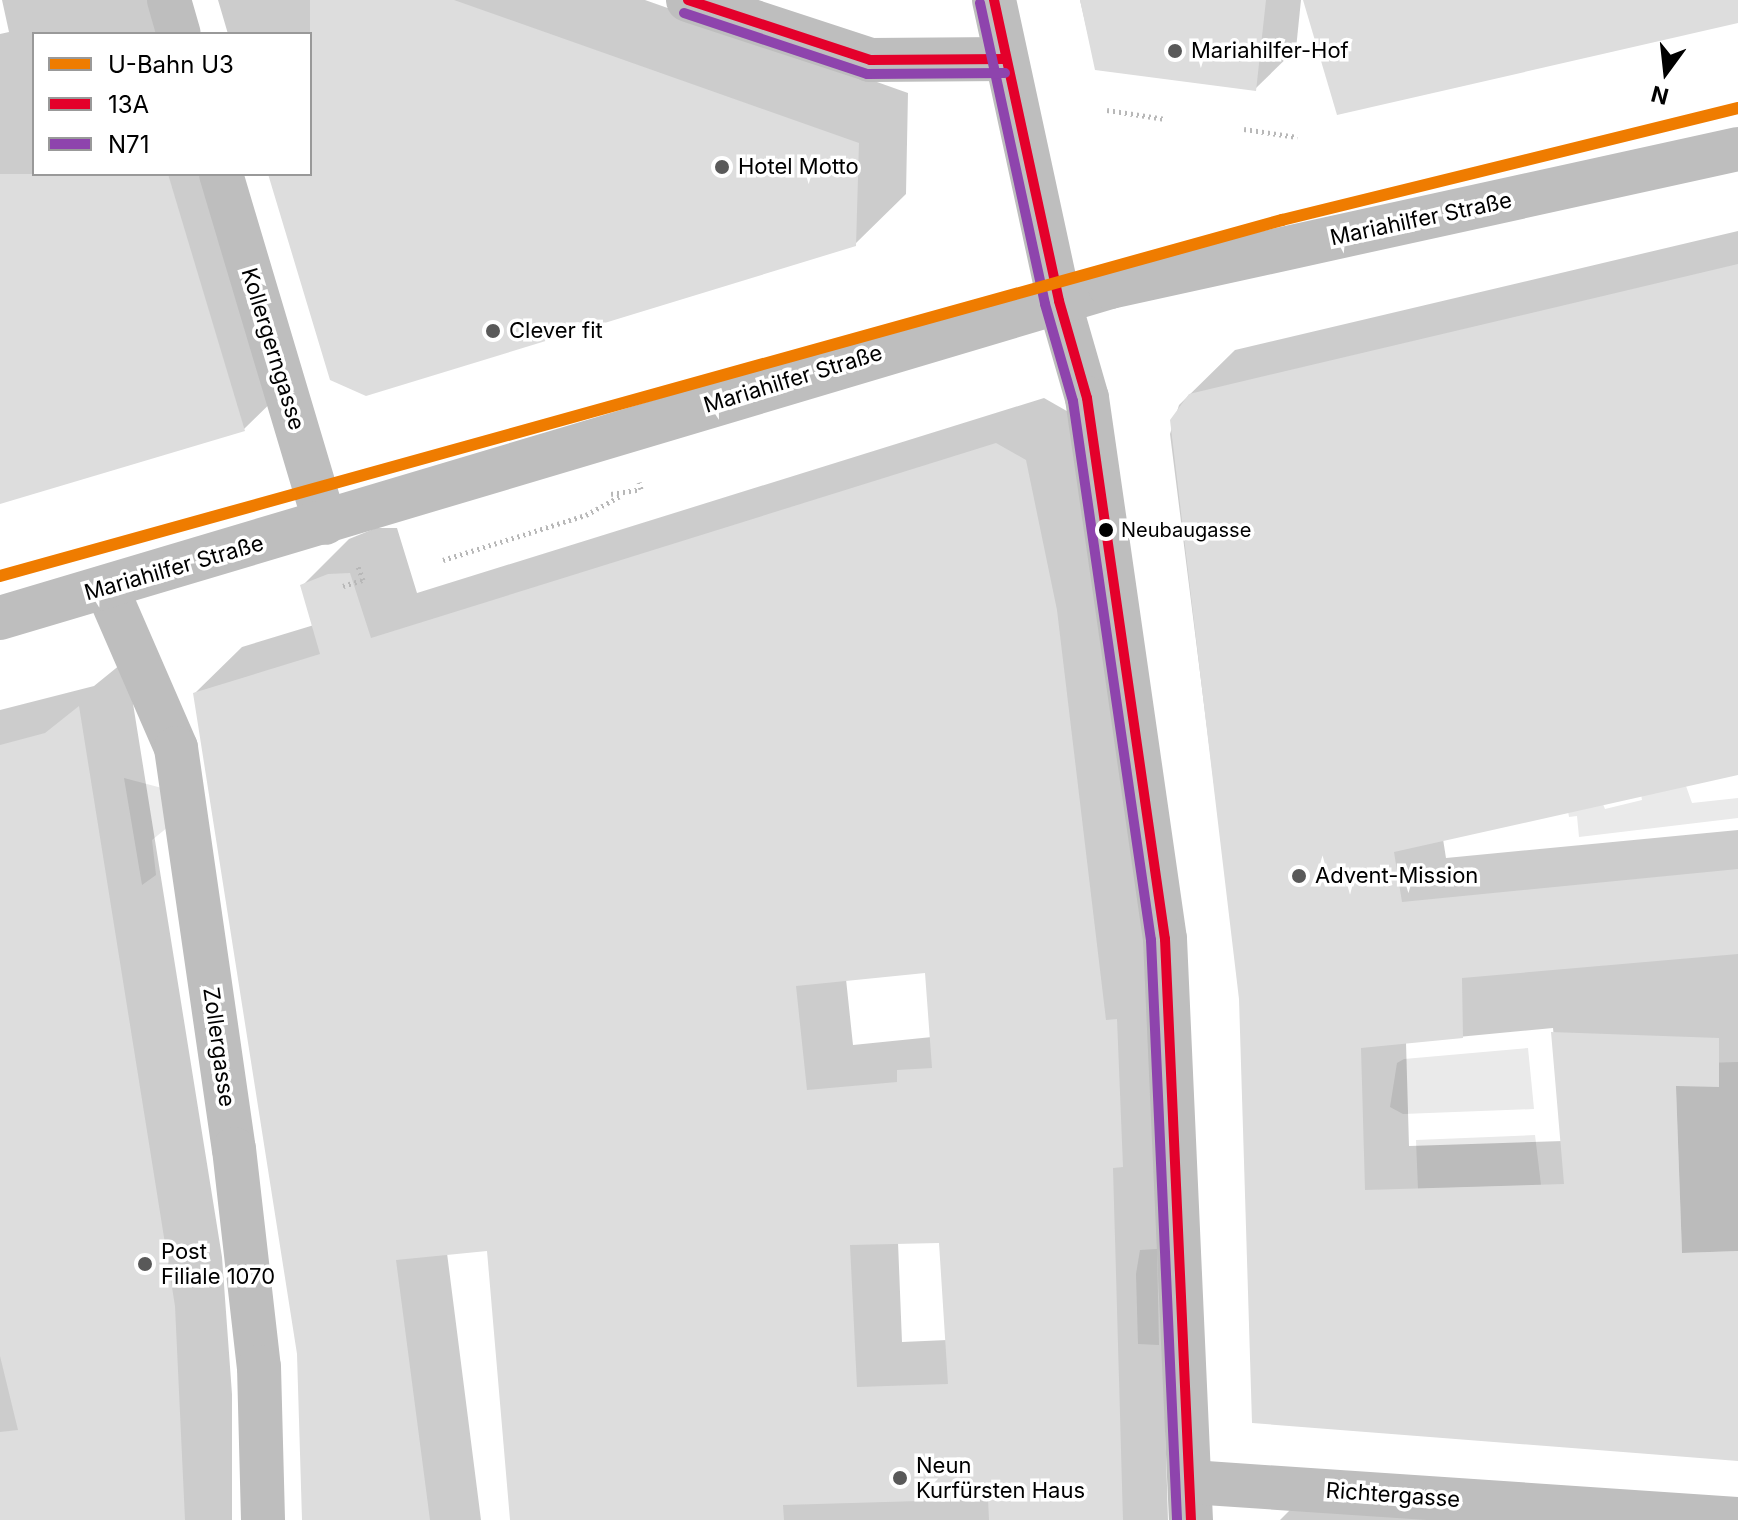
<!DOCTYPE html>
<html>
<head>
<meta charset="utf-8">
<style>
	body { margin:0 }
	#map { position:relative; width:1738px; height:1520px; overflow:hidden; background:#fff; font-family:Inter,sans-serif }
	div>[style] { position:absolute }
	.green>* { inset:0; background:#eaeaea }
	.shadow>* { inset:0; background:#0003 }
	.building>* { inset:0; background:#ddd }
	.path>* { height:5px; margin-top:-2.5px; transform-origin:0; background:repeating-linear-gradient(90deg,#b8b8b8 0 2px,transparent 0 6px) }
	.minor>* { height:44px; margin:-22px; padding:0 22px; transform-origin:22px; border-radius:22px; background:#bebebe }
	.bus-1>* { height:10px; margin:-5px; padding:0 5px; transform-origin:5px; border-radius:5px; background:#e4002b }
	.bus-2>* { height:10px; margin:-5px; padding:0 5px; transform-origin:5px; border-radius:5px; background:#8e44ad }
	.metro-1>* { height:12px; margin:-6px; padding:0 6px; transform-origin:6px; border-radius:6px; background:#ef7c00 }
	.dots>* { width:22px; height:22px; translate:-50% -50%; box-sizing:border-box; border:4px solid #fff; border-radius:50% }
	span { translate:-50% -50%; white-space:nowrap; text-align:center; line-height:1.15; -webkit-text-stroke:7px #fff; paint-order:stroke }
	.bus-label { font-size:20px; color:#000 }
	.left { translate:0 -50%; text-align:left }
	.poi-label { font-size:22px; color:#000 }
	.street-label { font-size:22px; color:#000 }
	.legend { position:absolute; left:32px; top:32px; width:280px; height:144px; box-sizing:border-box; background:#fff; border:2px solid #999; margin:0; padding:10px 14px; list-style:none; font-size:24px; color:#000 }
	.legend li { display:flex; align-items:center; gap:16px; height:40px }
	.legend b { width:40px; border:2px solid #999 }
	.north { position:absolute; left:1626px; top:32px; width:80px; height:80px; -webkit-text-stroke:6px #fff; paint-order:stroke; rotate:195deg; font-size:22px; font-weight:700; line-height:32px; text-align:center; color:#000 }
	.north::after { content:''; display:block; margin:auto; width:28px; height:36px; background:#000; clip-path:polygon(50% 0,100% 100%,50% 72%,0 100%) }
</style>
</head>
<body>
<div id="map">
	<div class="green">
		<i style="clip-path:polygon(124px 778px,162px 788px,168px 827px,152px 840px,156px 875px,142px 885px)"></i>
		<i style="clip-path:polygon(1686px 786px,1692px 803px,1738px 798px,1738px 818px,1579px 837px,1577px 816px,1569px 817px,1567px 806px,1600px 797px,1605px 809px,1642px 800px,1640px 789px)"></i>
		<i style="clip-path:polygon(1528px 1048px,1534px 1109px,1403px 1114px,1390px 1107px,1397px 1063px,1404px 1059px)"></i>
		<i style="clip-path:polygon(1738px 1062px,1738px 1251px,1682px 1253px,1675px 1064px)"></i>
		<i style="clip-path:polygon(1535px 1135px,1541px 1185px,1418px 1189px,1416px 1140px)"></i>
		<i style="clip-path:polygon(1157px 1249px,1159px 1345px,1138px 1344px,1136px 1274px,1140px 1250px)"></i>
	</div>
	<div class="shadow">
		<i style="clip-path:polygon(2px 0,172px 0,182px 34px,34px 34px,34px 174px,224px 174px,288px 386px,244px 429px,0 480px,0 34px,9px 32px)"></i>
		<i style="clip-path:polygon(218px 0,645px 0,908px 93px,906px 194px,855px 244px,270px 174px,310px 174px,310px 34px,228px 34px)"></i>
		<i style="clip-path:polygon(1080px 0,1301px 0,1296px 49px,1255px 89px,1096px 69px)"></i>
		<i style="clip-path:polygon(evenodd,1738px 231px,1738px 773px,1443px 839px,1446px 858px,1738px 830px,1738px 1459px,1254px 1422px,1241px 999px,1170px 434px,1179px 405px,1235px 350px,1738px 231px,1553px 1028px,1563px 1141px,1409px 1146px,1406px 1042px,1553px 1028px)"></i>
		<i style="clip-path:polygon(evenodd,1044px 398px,1072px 414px,1152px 975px,1168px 1520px,512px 1520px,489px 1249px,447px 1253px,481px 1520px,304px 1520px,299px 1354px,195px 693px,242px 647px,314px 625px,302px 586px,349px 539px,376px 528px,397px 528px,417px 593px,1044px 398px,926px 971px,932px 1037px,853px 1045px,846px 979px,926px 971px,1044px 398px,941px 1241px,947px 1340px,902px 1342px,898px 1242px,941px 1241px)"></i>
		<i style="clip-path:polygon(126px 660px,222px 1257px,232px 1394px,232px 1520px,0 1520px,0 710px,94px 686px)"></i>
		<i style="clip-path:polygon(1295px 1505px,1487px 1520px,1280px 1520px)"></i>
	</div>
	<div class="building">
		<i style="clip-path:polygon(310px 0,454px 0,859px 143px,856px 246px,366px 396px,330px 380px,268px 174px,310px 174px)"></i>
		<i style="clip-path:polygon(1080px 0,1266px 0,1256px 91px,1095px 70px)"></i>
		<i style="clip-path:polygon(1303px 0,1738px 0,1738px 23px,1337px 115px)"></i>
		<i style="clip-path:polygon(0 174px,168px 174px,245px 431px,0 504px)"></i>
		<i style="clip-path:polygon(1738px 264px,1738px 775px,1394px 852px,1402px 902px,1738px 869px,1738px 954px,1462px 978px,1463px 1038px,1361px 1048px,1365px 1190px,1564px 1184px,1551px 1032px,1719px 1038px,1719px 1087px,1676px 1086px,1682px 1253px,1738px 1251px,1738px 1461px,1252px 1423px,1239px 999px,1170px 420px,1189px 394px)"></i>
		<i style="clip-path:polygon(evenodd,996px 443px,1026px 460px,1057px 610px,1106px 1020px,1117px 1019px,1123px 1167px,1113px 1168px,1123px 1520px,989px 1520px,988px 1499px,783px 1505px,784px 1520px,510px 1520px,487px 1251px,396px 1260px,430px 1520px,302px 1520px,297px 1354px,193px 693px,320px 654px,300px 585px,328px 574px,350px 573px,371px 638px,996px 443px,925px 973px,932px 1068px,897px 1070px,897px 1082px,807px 1090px,796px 986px,925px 973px,996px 443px,939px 1243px,948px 1384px,857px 1387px,850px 1245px,939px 1243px)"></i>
		<i style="clip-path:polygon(79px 706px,175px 1306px,185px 1520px,0 1520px,0 1432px,18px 1430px,0 1356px,0 745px,45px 733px)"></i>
	</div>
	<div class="path">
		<i style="left:1107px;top:110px;width:59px;rotate:8.8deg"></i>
		<i style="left:1244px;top:129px;width:54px;rotate:8.6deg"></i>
		<i style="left:611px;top:494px;width:30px;rotate:-9deg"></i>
		<i style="left:641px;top:489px;width:7px;rotate:-106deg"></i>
		<i style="left:443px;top:560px;width:150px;rotate:-17.5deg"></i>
		<i style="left:586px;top:515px;width:41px;rotate:-29.1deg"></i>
		<i style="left:343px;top:586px;width:21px;rotate:-17deg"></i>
		<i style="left:363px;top:580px;width:15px;rotate:-110deg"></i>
	</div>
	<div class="minor">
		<i style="left:169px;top:0;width:35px;rotate:74deg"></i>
		<i style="left:688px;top:0;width:192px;rotate:18.2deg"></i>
		<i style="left:870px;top:60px;width:135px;rotate:-0.4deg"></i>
		<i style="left:994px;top:0;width:308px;rotate:77.8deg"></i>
		<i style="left:1059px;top:301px;width:101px;rotate:73.9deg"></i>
		<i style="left:1087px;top:398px;width:547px;rotate:81.8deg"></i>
		<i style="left:1165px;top:939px;width:582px;rotate:87.44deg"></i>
		<i style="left:221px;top:174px;width:364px;rotate:73.4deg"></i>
		<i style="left:107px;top:589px;width:173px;rotate:66.5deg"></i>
		<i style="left:176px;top:748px;width:405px;rotate:81.8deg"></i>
		<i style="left:234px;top:1149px;width:219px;rotate:83.5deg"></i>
		<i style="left:259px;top:1367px;width:153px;rotate:88.5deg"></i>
		<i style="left:0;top:618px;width:1158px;rotate:-16.6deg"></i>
		<i style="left:1110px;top:287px;width:643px;rotate:-12.39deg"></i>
		<i style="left:1191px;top:1482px;width:548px;rotate:3.87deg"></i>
	</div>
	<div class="bus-1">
		<i style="left:688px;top:0;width:192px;rotate:18.2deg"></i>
		<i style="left:870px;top:60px;width:135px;rotate:-0.4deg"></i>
		<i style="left:994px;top:0;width:308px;rotate:77.8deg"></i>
		<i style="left:1059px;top:301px;width:101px;rotate:73.9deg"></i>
		<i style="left:1087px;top:398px;width:547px;rotate:81.8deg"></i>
		<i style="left:1165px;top:939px;width:582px;rotate:87.44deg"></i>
	</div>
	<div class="bus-2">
		<i style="left:980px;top:3px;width:308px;rotate:77.8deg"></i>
		<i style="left:1045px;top:304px;width:101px;rotate:73.9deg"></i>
		<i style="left:1073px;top:401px;width:545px;rotate:81.77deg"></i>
		<i style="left:1151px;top:940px;width:581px;rotate:87.43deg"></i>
		<i style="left:684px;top:13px;width:193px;rotate:18.4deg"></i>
		<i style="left:867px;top:74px;width:138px;rotate:-0.4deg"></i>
	</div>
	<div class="metro-1">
		<i style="left:0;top:576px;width:1331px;rotate:-15.52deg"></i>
		<i style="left:1282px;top:220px;width:470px;rotate:-13.8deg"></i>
	</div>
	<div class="dots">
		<i style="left:1175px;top:51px;background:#595959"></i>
		<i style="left:722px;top:167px;background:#595959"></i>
		<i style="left:493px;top:331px;background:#595959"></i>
		<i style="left:1106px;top:530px;background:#000"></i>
		<i style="left:1299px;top:876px;background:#595959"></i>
		<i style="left:145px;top:1264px;background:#595959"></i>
		<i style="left:900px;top:1478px;background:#595959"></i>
	</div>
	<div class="bus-label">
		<span class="left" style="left:1121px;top:530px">Neubaugasse</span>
	</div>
	<div class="poi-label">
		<span class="left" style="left:1191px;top:51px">Mariahilfer-Hof</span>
		<span class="left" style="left:738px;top:167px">Hotel Motto</span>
		<span class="left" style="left:509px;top:331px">Clever fit</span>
		<span class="left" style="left:1315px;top:876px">Advent-Mission</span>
		<span class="left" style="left:161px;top:1264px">Post<br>Filiale 1070</span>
		<span class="left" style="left:916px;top:1478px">Neun<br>Kurfürsten Haus</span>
	</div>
	<div class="street-label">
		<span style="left:1421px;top:219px;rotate:-12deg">Mariahilfer Straße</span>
		<span style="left:273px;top:349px;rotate:73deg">Kollergerngasse</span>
		<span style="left:793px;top:379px;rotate:-17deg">Mariahilfer Straße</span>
		<span style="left:174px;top:568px;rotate:-16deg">Mariahilfer Straße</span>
		<span style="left:219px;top:1047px;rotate:82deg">Zollergasse</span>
		<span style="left:1393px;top:1495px;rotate:4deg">Richtergasse</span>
	</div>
	<ul class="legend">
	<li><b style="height:10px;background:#ef7c00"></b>U-Bahn U3</li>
	<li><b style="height:10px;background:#e4002b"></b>13A</li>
	<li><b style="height:10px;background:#8e44ad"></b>N71</li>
	</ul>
	<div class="north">N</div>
</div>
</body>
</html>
